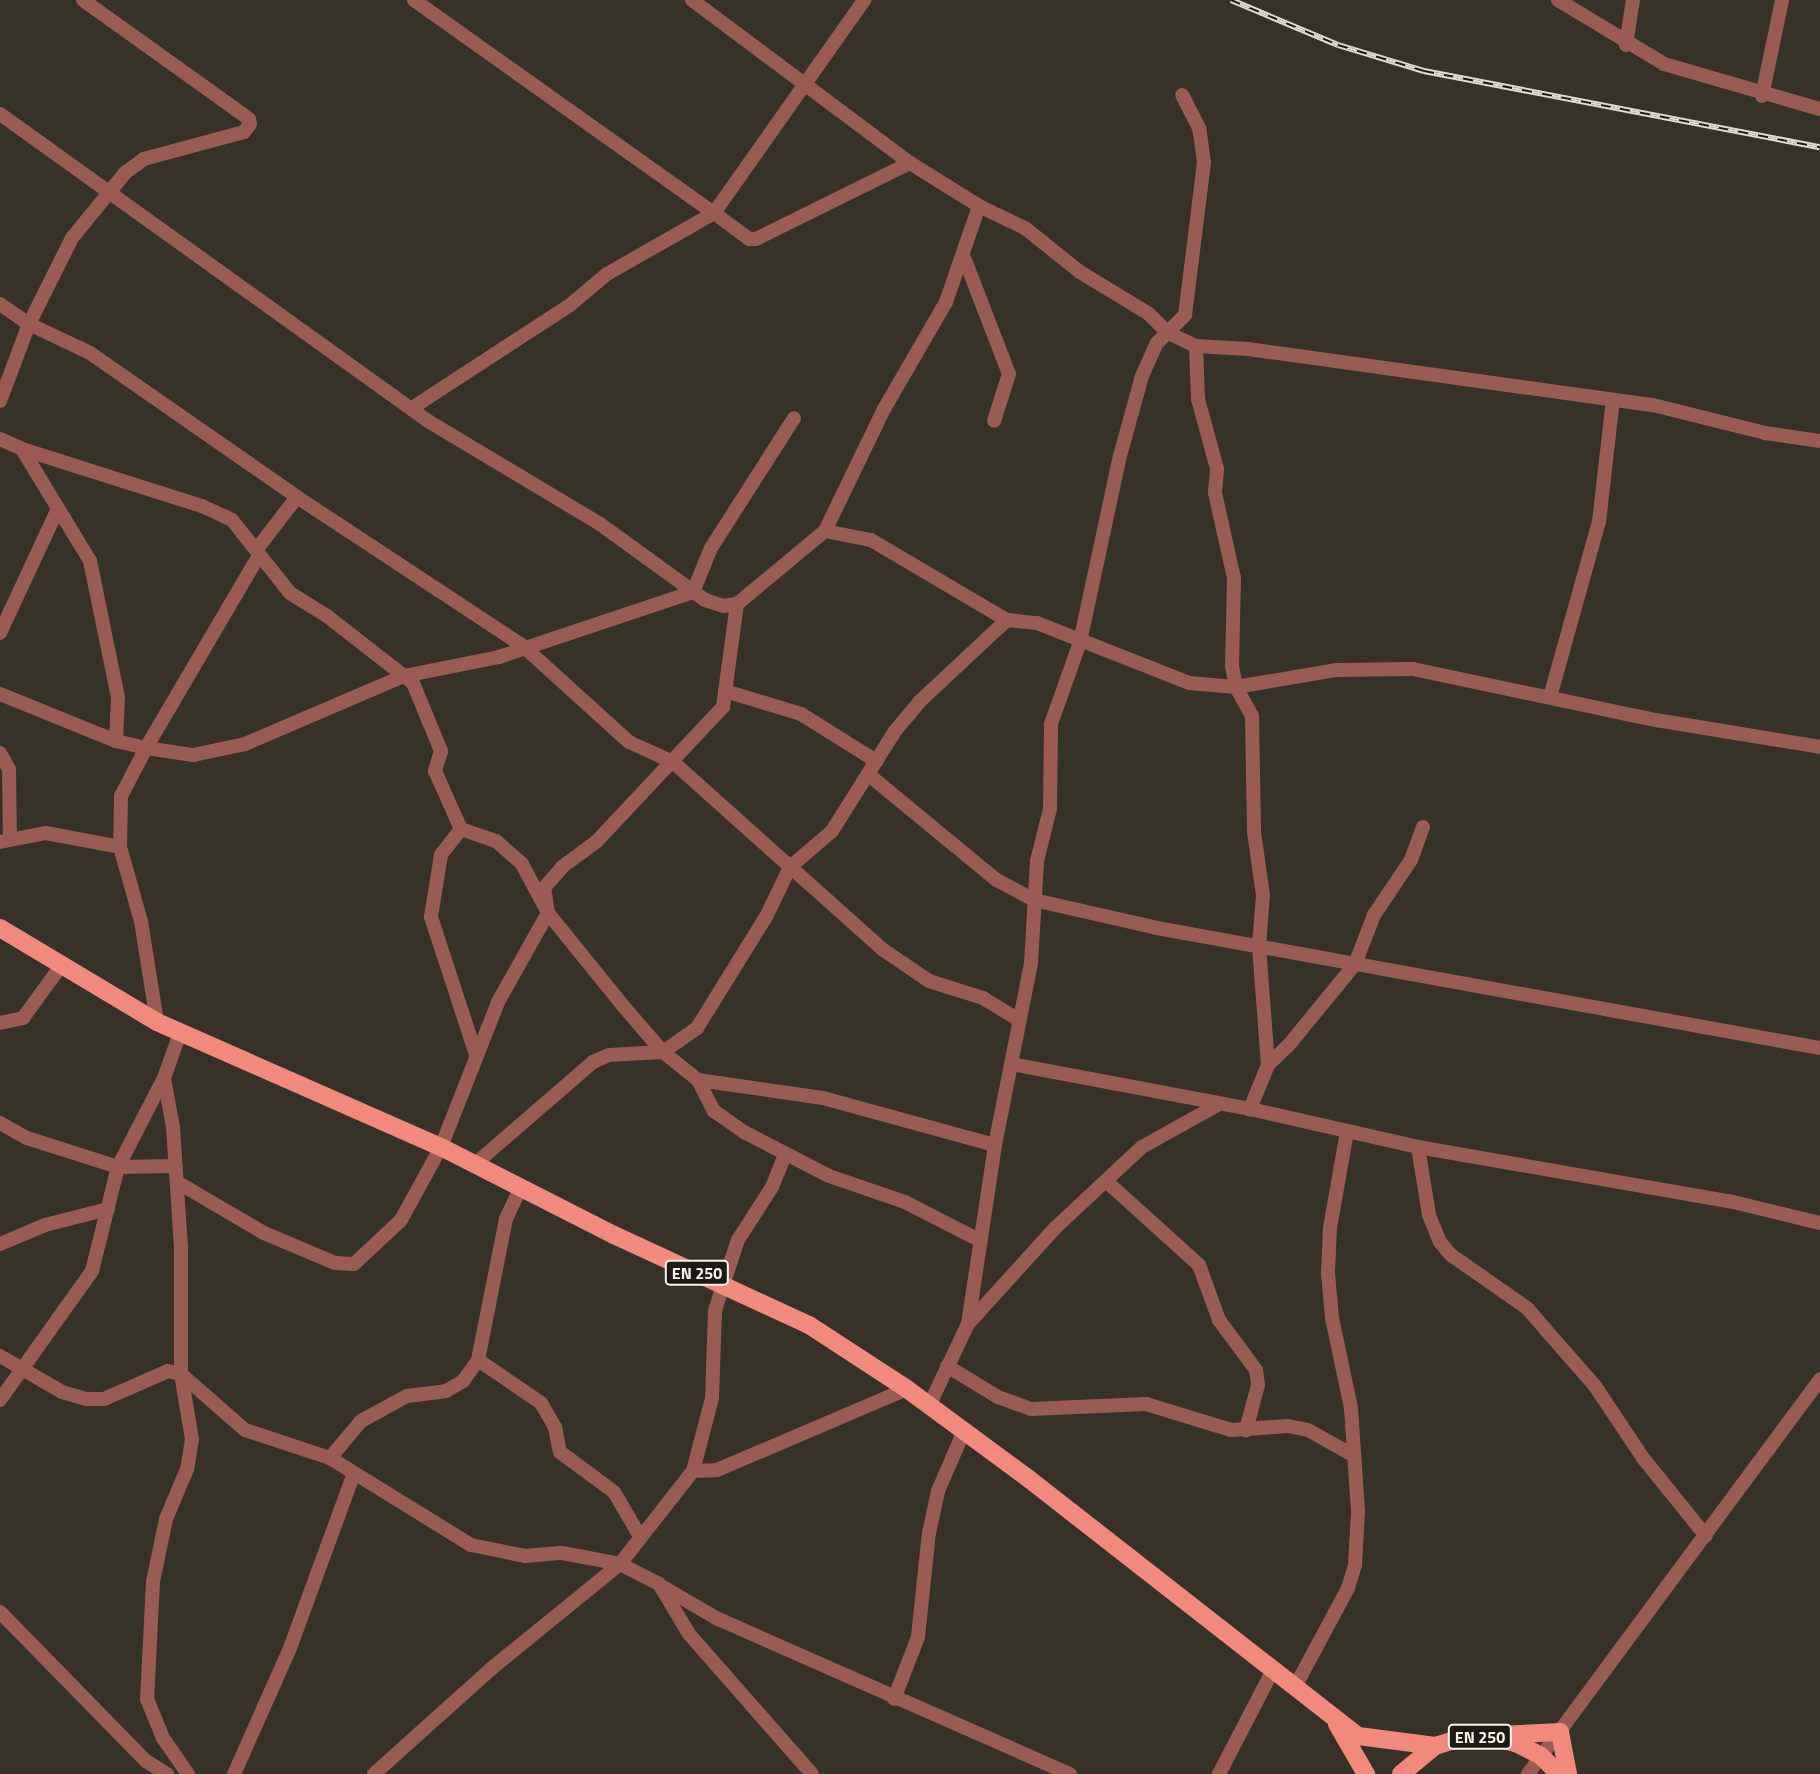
<!DOCTYPE html>
<html>
<head>
<meta charset="utf-8">
<style>
	body { margin:0 }
	#map { position:relative; width:1820px; height:1774px; overflow:hidden; background:#363227; font-family:"Titillium Web",sans-serif }
	div>[style] { position:absolute }
	[style*='--x'] { left:calc(var(--x)*1px); top:calc(var(--y)*1px); width:calc(var(--w)*1px); rotate:calc(var(--a)*1deg) }
	.minor>* { height:14px; margin:-7px; padding:0 7px; transform-origin:7px; border-radius:7px; background:#9a5b52 }
	.major>* { height:18px; margin:-9px; padding:0 9px; transform-origin:9px; border-radius:9px; background:#f18a7c }
	.rail>* { height:6px; margin-top:-3px; transform-origin:0; background:repeating-linear-gradient(90deg,#1b1a15 0 10px,#dedbd3 0 20px); box-sizing:border-box; border-block:2px solid #dedbd3 }
	span { translate:-50% -50%; white-space:nowrap; text-align:center; line-height:1.15; -webkit-text-stroke:7px #1b1a15; paint-order:stroke }
	.shield-label span { padding:2px 5px; background:#1b1a15; border:2px solid; border-radius:5px; -webkit-text-stroke-width:0 }
	.shield-label { font-size:16px; color:#f7f5ed; font-weight:700 }
</style>
</head>
<body>
<div id="map">
	<div class="minor">
		<div style="--x:83;--y:0;--w:204;--a:35.6"></div>
		<div style="--x:249;--y:119;--w:5;--a:79"></div>
		<div style="--x:250;--y:124;--w:10;--a:127"></div>
		<div style="--x:244;--y:132;--w:104;--a:164.9"></div>
		<div style="--x:144;--y:159;--w:24;--a:144"></div>
		<div style="--x:125;--y:173;--w:84;--a:129.2"></div>
		<div style="--x:72;--y:238;--w:96;--a:116.6"></div>
		<div style="--x:29;--y:324;--w:68;--a:25.4"></div>
		<div style="--x:90;--y:353;--w:252;--a:34.8"></div>
		<div style="--x:297;--y:497;--w:66;--a:127.6"></div>
		<div style="--x:414;--y:0;--w:368;--a:35.4"></div>
		<div style="--x:714;--y:213;--w:261;--a:-54.8"></div>
		<div style="--x:692;--y:0;--w:272;--a:36.8"></div>
		<div style="--x:910;--y:163;--w:81;--a:31.9"></div>
		<div style="--x:979;--y:206;--w:51;--a:25.6"></div>
		<div style="--x:1025;--y:228;--w:70;--a:38.7"></div>
		<div style="--x:1080;--y:272;--w:81;--a:31.3"></div>
		<div style="--x:1149;--y:314;--w:27;--a:45"></div>
		<div style="--x:1168;--y:333;--w:31;--a:25"></div>
		<div style="--x:1196;--y:346;--w:52;--a:3.3"></div>
		<div style="--x:1248;--y:349;--w:409;--a:7.9"></div>
		<div style="--x:1653;--y:405;--w:115;--a:14"></div>
		<div style="--x:1765;--y:433;--w:56;--a:8.3"></div>
		<div style="--x:1558;--y:0;--w:124;--a:31.1"></div>
		<div style="--x:1664;--y:64;--w:162;--a:16.1"></div>
		<div style="--x:1626;--y:45;--w:46;--a:-81.2"></div>
		<div style="--x:1762;--y:96;--w:98;--a:-78.2"></div>
		<div style="--x:0;--y:114;--w:527;--a:35.65"></div>
		<div style="--x:428;--y:421;--w:200;--a:30.9"></div>
		<div style="--x:600;--y:524;--w:130;--a:35.9"></div>
		<div style="--x:705;--y:600;--w:19;--a:18"></div>
		<div style="--x:723;--y:606;--w:14;--a:-8"></div>
		<div style="--x:965;--y:260;--w:122;--a:68.9"></div>
		<div style="--x:1009;--y:374;--w:49;--a:107.7"></div>
		<div style="--x:0;--y:304;--w:35;--a:35"></div>
		<div style="--x:29;--y:324;--w:82;--a:110.6"></div>
		<div style="--x:1196;--y:346;--w:53;--a:87.8"></div>
		<div style="--x:1198;--y:399;--w:73;--a:74.8"></div>
		<div style="--x:1217;--y:469;--w:24;--a:95"></div>
		<div style="--x:1215;--y:493;--w:87;--a:77.4"></div>
		<div style="--x:1234;--y:578;--w:88;--a:91.3"></div>
		<div style="--x:1232;--y:666;--w:21;--a:79"></div>
		<div style="--x:1236;--y:687;--w:33;--a:61"></div>
		<div style="--x:1252;--y:716;--w:116;--a:89"></div>
		<div style="--x:1254;--y:832;--w:64;--a:81.9"></div>
		<div style="--x:1263;--y:895;--w:51;--a:94.5"></div>
		<div style="--x:1259;--y:946;--w:119;--a:85.7"></div>
		<div style="--x:1268;--y:1065;--w:48;--a:112.2"></div>
		<div style="--x:412;--y:408;--w:189;--a:-33.1"></div>
		<div style="--x:570;--y:305;--w:48;--a:-40"></div>
		<div style="--x:607;--y:274;--w:123;--a:-29.7"></div>
		<div style="--x:714;--y:213;--w:44;--a:36.6"></div>
		<div style="--x:749;--y:239;--w:7;--a:0"></div>
		<div style="--x:756;--y:239;--w:172;--a:-26.3"></div>
		<div style="--x:0;--y:439;--w:24;--a:24"></div>
		<div style="--x:22;--y:449;--w:131;--a:58.7"></div>
		<div style="--x:90;--y:561;--w:139;--a:78.4"></div>
		<div style="--x:118;--y:697;--w:44;--a:92.6"></div>
		<div style="--x:116;--y:741;--w:31;--a:13"></div>
		<div style="--x:146;--y:748;--w:54;--a:117.5"></div>
		<div style="--x:121;--y:796;--w:51;--a:91.1"></div>
		<div style="--x:120;--y:847;--w:77;--a:74.2"></div>
		<div style="--x:141;--y:921;--w:102;--a:81"></div>
		<div style="--x:22;--y:449;--w:189;--a:17.6"></div>
		<div style="--x:202;--y:506;--w:33;--a:25"></div>
		<div style="--x:232;--y:520;--w:93;--a:51.5"></div>
		<div style="--x:290;--y:593;--w:44;--a:31.9"></div>
		<div style="--x:327;--y:616;--w:109;--a:37.9"></div>
		<div style="--x:413;--y:683;--w:74;--a:67.6"></div>
		<div style="--x:441;--y:751;--w:21;--a:107"></div>
		<div style="--x:435;--y:771;--w:64;--a:65.9"></div>
		<div style="--x:461;--y:829;--w:33;--a:128"></div>
		<div style="--x:441;--y:855;--w:63;--a:99.2"></div>
		<div style="--x:431;--y:917;--w:145;--a:71.9"></div>
		<div style="--x:297;--y:497;--w:271;--a:33.4"></div>
		<div style="--x:523;--y:646;--w:143;--a:42.2"></div>
		<div style="--x:629;--y:742;--w:48;--a:24.4"></div>
		<div style="--x:673;--y:762;--w:280;--a:41.8"></div>
		<div style="--x:882;--y:949;--w:57;--a:34.2"></div>
		<div style="--x:929;--y:981;--w:57;--a:17.5"></div>
		<div style="--x:983;--y:998;--w:42;--a:31.4"></div>
		<div style="--x:825;--y:531;--w:47;--a:11.1"></div>
		<div style="--x:871;--y:540;--w:158;--a:30.5"></div>
		<div style="--x:1007;--y:620;--w:30;--a:6"></div>
		<div style="--x:1037;--y:623;--w:163;--a:21.5"></div>
		<div style="--x:1189;--y:683;--w:47;--a:4.9"></div>
		<div style="--x:1236;--y:687;--w:101;--a:-9.6"></div>
		<div style="--x:1336;--y:670;--w:77;--a:-0.7"></div>
		<div style="--x:1413;--y:669;--w:248;--a:11.9"></div>
		<div style="--x:1656;--y:720;--w:166;--a:9.3"></div>
		<div style="--x:258;--y:557;--w:221;--a:120.4"></div>
		<div style="--x:146;--y:748;--w:48;--a:8.5"></div>
		<div style="--x:193;--y:755;--w:53;--a:-11.9"></div>
		<div style="--x:245;--y:744;--w:173;--a:-23.2"></div>
		<div style="--x:404;--y:676;--w:97;--a:-11.3"></div>
		<div style="--x:499;--y:657;--w:205;--a:-18.5"></div>
		<div style="--x:693;--y:592;--w:48;--a:-67.8"></div>
		<div style="--x:711;--y:548;--w:154;--a:-57.4"></div>
		<div style="--x:0;--y:633;--w:135;--a:-65"></div>
		<div style="--x:725;--y:691;--w:79;--a:16.8"></div>
		<div style="--x:801;--y:714;--w:89;--a:32.1"></div>
		<div style="--x:0;--y:694;--w:125;--a:22.1"></div>
		<div style="--x:1550;--y:697;--w:182;--a:-74.4"></div>
		<div style="--x:1599;--y:522;--w:123;--a:-83.5"></div>
		<div style="--x:0;--y:753;--w:18;--a:61"></div>
		<div style="--x:9;--y:769;--w:70;--a:89.2"></div>
		<div style="--x:869;--y:775;--w:163;--a:39.5"></div>
		<div style="--x:995;--y:879;--w:44;--a:28.3"></div>
		<div style="--x:1034;--y:900;--w:126;--a:12.8"></div>
		<div style="--x:1157;--y:928;--w:674;--a:10.26"></div>
		<div style="--x:461;--y:829;--w:37;--a:19"></div>
		<div style="--x:496;--y:841;--w:35;--a:41"></div>
		<div style="--x:522;--y:864;--w:55;--a:62"></div>
		<div style="--x:548;--y:913;--w:121;--a:51"></div>
		<div style="--x:624;--y:1007;--w:60;--a:49.1"></div>
		<div style="--x:663;--y:1052;--w:45;--a:38.7"></div>
		<div style="--x:698;--y:1080;--w:126;--a:8.2"></div>
		<div style="--x:823;--y:1098;--w:178;--a:15.3"></div>
		<div style="--x:0;--y:842;--w:47;--a:-11.1"></div>
		<div style="--x:46;--y:833;--w:75;--a:10.7"></div>
		<div style="--x:0;--y:1023;--w:24;--a:-12"></div>
		<div style="--x:23;--y:1018;--w:63;--a:-54"></div>
		<div style="--x:1012;--y:1064;--w:242;--a:10.7"></div>
		<div style="--x:1250;--y:1109;--w:172;--a:12.7"></div>
		<div style="--x:1418;--y:1147;--w:316;--a:9.9"></div>
		<div style="--x:1729;--y:1201;--w:94;--a:13.6"></div>
		<div style="--x:1268;--y:1065;--w:28;--a:-44"></div>
		<div style="--x:1288;--y:1046;--w:106;--a:-50.7"></div>
		<div style="--x:1355;--y:964;--w:53;--a:-68.8"></div>
		<div style="--x:1374;--y:915;--w:66;--a:-56.1"></div>
		<div style="--x:1411;--y:860;--w:35;--a:-70"></div>
		<div style="--x:164;--y:1078;--w:50;--a:79.6"></div>
		<div style="--x:173;--y:1127;--w:121;--a:86.2"></div>
		<div style="--x:181;--y:1248;--w:126;--a:90"></div>
		<div style="--x:181;--y:1374;--w:66;--a:80.4"></div>
		<div style="--x:192;--y:1439;--w:30;--a:99"></div>
		<div style="--x:187;--y:1469;--w:54;--a:112.8"></div>
		<div style="--x:166;--y:1519;--w:64;--a:101.7"></div>
		<div style="--x:153;--y:1582;--w:117;--a:92.9"></div>
		<div style="--x:147;--y:1699;--w:42;--a:67.7"></div>
		<div style="--x:163;--y:1738;--w:44;--a:55.2"></div>
		<div style="--x:698;--y:1080;--w:35;--a:63"></div>
		<div style="--x:714;--y:1111;--w:39;--a:35"></div>
		<div style="--x:746;--y:1133;--w:93;--a:27.4"></div>
		<div style="--x:829;--y:1176;--w:80;--a:18.9"></div>
		<div style="--x:905;--y:1202;--w:85;--a:27.2"></div>
		<div style="--x:0;--y:1123;--w:31;--a:29"></div>
		<div style="--x:27;--y:1138;--w:96;--a:17.7"></div>
		<div style="--x:118;--y:1167;--w:58;--a:-1"></div>
		<div style="--x:1418;--y:1147;--w:69;--a:80.8"></div>
		<div style="--x:1429;--y:1215;--w:29;--a:68"></div>
		<div style="--x:1440;--y:1242;--w:17;--a:50"></div>
		<div style="--x:1451;--y:1255;--w:93;--a:34.9"></div>
		<div style="--x:1527;--y:1308;--w:28;--a:49"></div>
		<div style="--x:1545;--y:1329;--w:76;--a:48.7"></div>
		<div style="--x:1595;--y:1386;--w:87;--a:56.3"></div>
		<div style="--x:1643;--y:1458;--w:100;--a:51.1"></div>
		<div style="--x:474;--y:1165;--w:157;--a:-40.9"></div>
		<div style="--x:593;--y:1062;--w:17;--a:-24"></div>
		<div style="--x:609;--y:1055;--w:54;--a:-3.2"></div>
		<div style="--x:663;--y:1052;--w:42;--a:-35.2"></div>
		<div style="--x:697;--y:1028;--w:133;--a:-58.2"></div>
		<div style="--x:767;--y:915;--w:53;--a:-64.4"></div>
		<div style="--x:790;--y:867;--w:55;--a:-40.6"></div>
		<div style="--x:832;--y:831;--w:118;--a:-57.8"></div>
		<div style="--x:895;--y:731;--w:38;--a:-50"></div>
		<div style="--x:919;--y:702;--w:120;--a:-43"></div>
		<div style="--x:1106;--y:1181;--w:125;--a:42.1"></div>
		<div style="--x:1199;--y:1265;--w:59;--a:70"></div>
		<div style="--x:1219;--y:1320;--w:62;--a:53.5"></div>
		<div style="--x:1256;--y:1370;--w:15;--a:82"></div>
		<div style="--x:1258;--y:1385;--w:47;--a:104.9"></div>
		<div style="--x:177;--y:1182;--w:101;--a:30.4"></div>
		<div style="--x:264;--y:1233;--w:77;--a:22.9"></div>
		<div style="--x:335;--y:1263;--w:19;--a:3"></div>
		<div style="--x:354;--y:1264;--w:64;--a:-43.1"></div>
		<div style="--x:401;--y:1220;--w:83;--a:-61.3"></div>
		<div style="--x:441;--y:1147;--w:156;--a:-68.5"></div>
		<div style="--x:498;--y:1002;--w:102;--a:-60.7"></div>
		<div style="--x:548;--y:913;--w:25;--a:-99"></div>
		<div style="--x:544;--y:888;--w:28;--a:-49"></div>
		<div style="--x:562;--y:867;--w:44;--a:-36.6"></div>
		<div style="--x:597;--y:841;--w:184;--a:-46.8"></div>
		<div style="--x:723;--y:707;--w:104;--a:-82.3"></div>
		<div style="--x:737;--y:604;--w:114;--a:-39.7"></div>
		<div style="--x:825;--y:531;--w:136;--a:-64.2"></div>
		<div style="--x:884;--y:409;--w:124;--a:-59.9"></div>
		<div style="--x:946;--y:302;--w:102;--a:-71"></div>
		<div style="--x:0;--y:1244;--w:49;--a:-22.9"></div>
		<div style="--x:45;--y:1225;--w:65;--a:-14.3"></div>
		<div style="--x:968;--y:1324;--w:130;--a:-47.8"></div>
		<div style="--x:1055;--y:1228;--w:119;--a:-43"></div>
		<div style="--x:1142;--y:1147;--w:86;--a:-29.2"></div>
		<div style="--x:0;--y:1356;--w:72;--a:30.1"></div>
		<div style="--x:62;--y:1392;--w:26;--a:16"></div>
		<div style="--x:87;--y:1399;--w:17;--a:0"></div>
		<div style="--x:104;--y:1399;--w:70;--a:-23.6"></div>
		<div style="--x:168;--y:1371;--w:13;--a:13"></div>
		<div style="--x:181;--y:1374;--w:85;--a:41.2"></div>
		<div style="--x:245;--y:1430;--w:89;--a:18.2"></div>
		<div style="--x:330;--y:1458;--w:166;--a:31.7"></div>
		<div style="--x:471;--y:1545;--w:55;--a:11.5"></div>
		<div style="--x:525;--y:1556;--w:37;--a:-5"></div>
		<div style="--x:562;--y:1553;--w:59;--a:10.7"></div>
		<div style="--x:620;--y:1564;--w:118;--a:-51.9"></div>
		<div style="--x:693;--y:1471;--w:75;--a:-75.4"></div>
		<div style="--x:712;--y:1398;--w:87;--a:-88"></div>
		<div style="--x:715;--y:1311;--w:27;--a:-73"></div>
		<div style="--x:723;--y:1285;--w:47;--a:-71.6"></div>
		<div style="--x:738;--y:1240;--w:63;--a:-57.3"></div>
		<div style="--x:772;--y:1187;--w:35;--a:-68"></div>
		<div style="--x:478;--y:1360;--w:76;--a:34.3"></div>
		<div style="--x:541;--y:1403;--w:28;--a:60"></div>
		<div style="--x:555;--y:1427;--w:25;--a:79"></div>
		<div style="--x:560;--y:1452;--w:67;--a:36.5"></div>
		<div style="--x:614;--y:1492;--w:53;--a:59.6"></div>
		<div style="--x:947;--y:1366;--w:60;--a:31.3"></div>
		<div style="--x:998;--y:1397;--w:35;--a:20"></div>
		<div style="--x:1031;--y:1409;--w:115;--a:-2.5"></div>
		<div style="--x:1146;--y:1404;--w:89;--a:17"></div>
		<div style="--x:1231;--y:1430;--w:57;--a:-4"></div>
		<div style="--x:1288;--y:1426;--w:20;--a:11"></div>
		<div style="--x:1308;--y:1430;--w:51;--a:29.1"></div>
		<div style="--x:0;--y:1400;--w:158;--a:-54.5"></div>
		<div style="--x:92;--y:1271;--w:107;--a:-76"></div>
		<div style="--x:118;--y:1167;--w:100;--a:-62.7"></div>
		<div style="--x:164;--y:1078;--w:48;--a:-70.4"></div>
		<div style="--x:929;--y:1406;--w:91;--a:-64.6"></div>
		<div style="--x:968;--y:1324;--w:181;--a:-81.4"></div>
		<div style="--x:995;--y:1145;--w:186;--a:-78.8"></div>
		<div style="--x:1031;--y:963;--w:102;--a:-86.6"></div>
		<div style="--x:1037;--y:861;--w:54;--a:-76"></div>
		<div style="--x:1050;--y:809;--w:85;--a:-89.3"></div>
		<div style="--x:1051;--y:724;--w:87;--a:-70.5"></div>
		<div style="--x:1080;--y:642;--w:190;--a:-77.9"></div>
		<div style="--x:1120;--y:456;--w:83;--a:-74.6"></div>
		<div style="--x:1142;--y:376;--w:36;--a:-66"></div>
		<div style="--x:1157;--y:343;--w:40;--a:-45"></div>
		<div style="--x:1185;--y:315;--w:154;--a:-82.9"></div>
		<div style="--x:1204;--y:162;--w:34;--a:-98"></div>
		<div style="--x:1199;--y:128;--w:37;--a:-117"></div>
		<div style="--x:330;--y:1458;--w:48;--a:-50"></div>
		<div style="--x:361;--y:1421;--w:52;--a:-28.5"></div>
		<div style="--x:407;--y:1396;--w:39;--a:-7"></div>
		<div style="--x:446;--y:1391;--w:20;--a:-30"></div>
		<div style="--x:463;--y:1381;--w:26;--a:-54"></div>
		<div style="--x:478;--y:1360;--w:144;--a:-78.8"></div>
		<div style="--x:506;--y:1219;--w:33;--a:-65"></div>
		<div style="--x:693;--y:1471;--w:24;--a:-2"></div>
		<div style="--x:717;--y:1470;--w:207;--a:-23.1"></div>
		<div style="--x:663;--y:1587;--w:61;--a:30.3"></div>
		<div style="--x:716;--y:1618;--w:387;--a:23.8"></div>
		<div style="--x:0;--y:1612;--w:209;--a:45.6"></div>
		<div style="--x:146;--y:1761;--w:25;--a:32"></div>
		<div style="--x:1295;--y:1687;--w:112;--a:-61.8"></div>
		<div style="--x:1348;--y:1588;--w:24;--a:-73"></div>
		<div style="--x:1355;--y:1565;--w:54;--a:-86.8"></div>
		<div style="--x:1358;--y:1511;--w:103;--a:-93.9"></div>
		<div style="--x:1351;--y:1408;--w:92;--a:-101.9"></div>
		<div style="--x:1332;--y:1318;--w:45;--a:-95.1"></div>
		<div style="--x:1328;--y:1273;--w:45;--a:-87.5"></div>
		<div style="--x:1330;--y:1228;--w:97;--a:-80"></div>
		<div style="--x:894;--y:1699;--w:66;--a:-68.8"></div>
		<div style="--x:918;--y:1637;--w:105;--a:-84"></div>
		<div style="--x:929;--y:1533;--w:43;--a:-77.9"></div>
		<div style="--x:938;--y:1491;--w:65;--a:-66.6"></div>
		<div style="--x:234;--y:1774;--w:138;--a:-66"></div>
		<div style="--x:290;--y:1648;--w:186;--a:-69.9"></div>
		<div style="--x:374;--y:1774;--w:159;--a:-41.9"></div>
		<div style="--x:492;--y:1668;--w:165;--a:-39.1"></div>
		<div style="--x:620;--y:1564;--w:44;--a:27.1"></div>
		<div style="--x:659;--y:1584;--w:58;--a:59"></div>
		<div style="--x:689;--y:1634;--w:186;--a:48.7"></div>
		<div style="--x:1219;--y:1774;--w:119;--a:-62.6"></div>
		<div style="--x:1528;--y:1774;--w:491;--a:-53.5"></div>
	</div>
	<div class="major">
		<div style="--x:0;--y:928;--w:183;--a:30.9"></div>
		<div style="--x:157;--y:1022;--w:310;--a:23.8"></div>
		<div style="--x:441;--y:1147;--w:194;--a:27"></div>
		<div style="--x:614;--y:1235;--w:215;--a:24.8"></div>
		<div style="--x:809;--y:1325;--w:117;--a:33.1"></div>
		<div style="--x:907;--y:1389;--w:152;--a:36.4"></div>
		<div style="--x:1029;--y:1479;--w:417;--a:38"></div>
		<div style="--x:1358;--y:1736;--w:78;--a:7.4"></div>
		<div style="--x:1337;--y:1724;--w:58;--a:59.9"></div>
		<div style="--x:1499;--y:1735;--w:61;--a:-2.8"></div>
		<div style="--x:1560;--y:1732;--w:43;--a:79.2"></div>
		<div style="--x:1401;--y:1774;--w:44;--a:-39.5"></div>
		<div style="--x:1435;--y:1746;--w:27;--a:-17"></div>
		<div style="--x:1461;--y:1738;--w:28;--a:-4"></div>
		<div style="--x:1489;--y:1736;--w:28;--a:15"></div>
		<div style="--x:1516;--y:1743;--w:28;--a:27"></div>
		<div style="--x:1541;--y:1756;--w:25;--a:45"></div>
	</div>
	<div class="rail">
		<div style="--x:1231;--y:0;--w:116;--a:22.8"></div>
		<div style="--x:1338;--y:45;--w:90;--a:16.8"></div>
		<div style="--x:1424;--y:71;--w:403;--a:10.9"></div>
	</div>
	<div class="shield-label">
		<span style="left:697px;top:1273px">EN 250</span>
		<span style="left:1480px;top:1737px">EN 250</span>
	</div>
</div>
</body>
</html>
